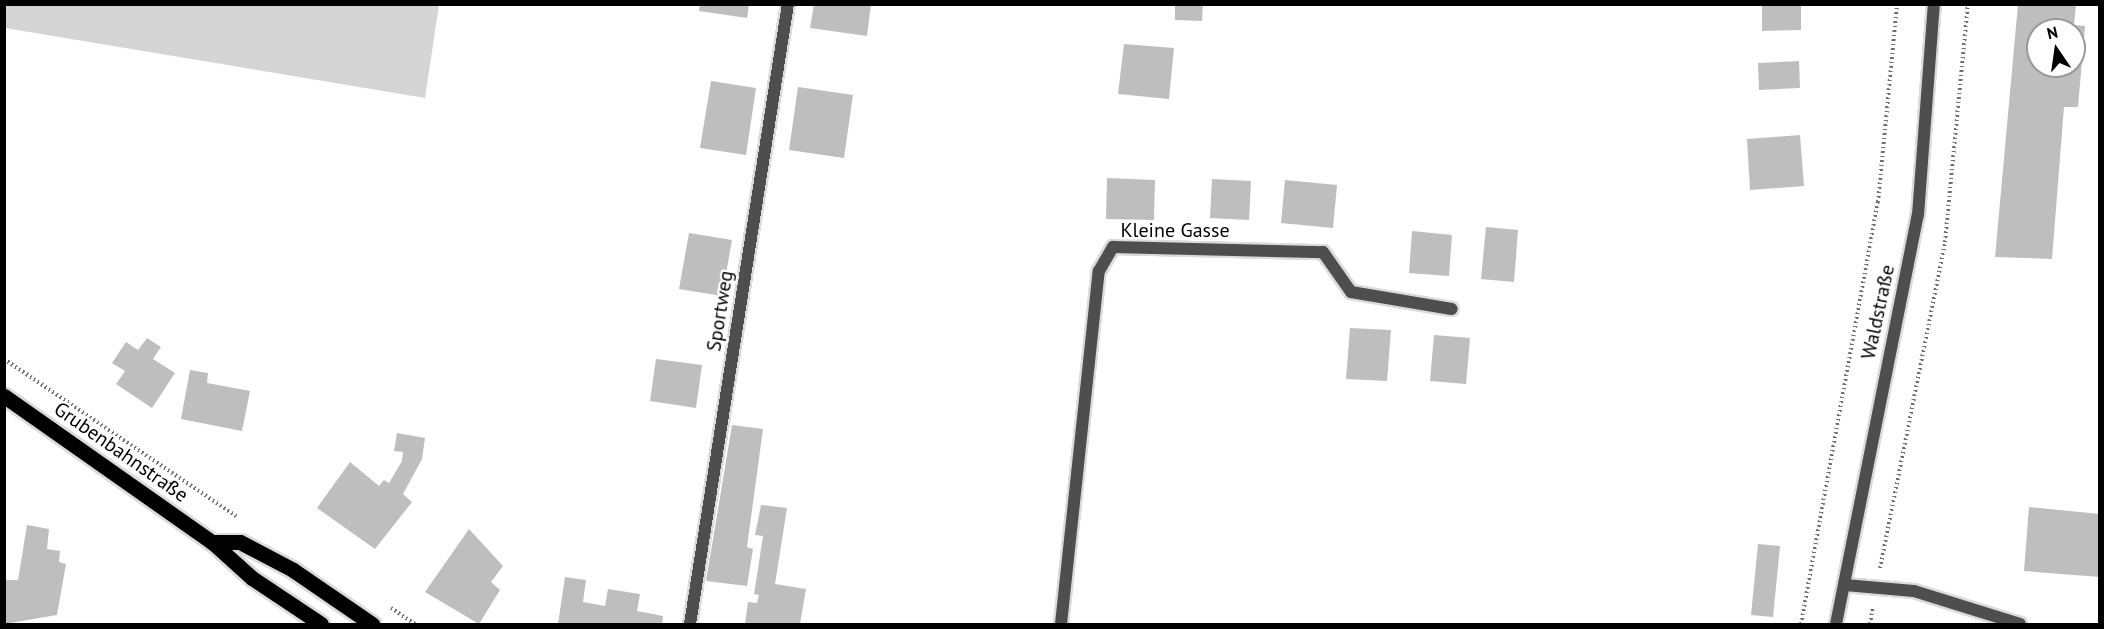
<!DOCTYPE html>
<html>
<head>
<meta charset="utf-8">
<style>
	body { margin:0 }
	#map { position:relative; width:2104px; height:629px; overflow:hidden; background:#fff; font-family:"PT Sans",sans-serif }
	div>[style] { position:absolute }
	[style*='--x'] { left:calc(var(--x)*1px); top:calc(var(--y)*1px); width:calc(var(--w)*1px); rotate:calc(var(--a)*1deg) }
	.green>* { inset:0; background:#d5d5d5 }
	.building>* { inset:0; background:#bebebe }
	.path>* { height:4px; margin-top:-2px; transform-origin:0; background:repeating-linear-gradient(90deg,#707070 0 1.5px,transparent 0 4.5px) }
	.roads { filter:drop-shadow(2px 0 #dbdbdb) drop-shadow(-2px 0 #dbdbdb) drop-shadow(0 2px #dbdbdb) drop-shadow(0 -2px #dbdbdb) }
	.street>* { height:12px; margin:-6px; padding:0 6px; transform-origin:6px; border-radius:6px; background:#4e4e4e }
	.primary>* { height:15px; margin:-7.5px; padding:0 7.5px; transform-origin:7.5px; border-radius:7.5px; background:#000 }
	span { translate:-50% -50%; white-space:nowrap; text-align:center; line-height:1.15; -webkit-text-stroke:4.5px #fff; paint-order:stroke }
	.street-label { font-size:20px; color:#000 }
	.frame { position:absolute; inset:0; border:6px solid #000; pointer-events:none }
	.north { position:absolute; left:2026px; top:18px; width:60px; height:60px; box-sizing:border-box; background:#fff; border:2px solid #999; border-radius:50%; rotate:347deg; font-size:16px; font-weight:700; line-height:24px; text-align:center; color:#000 }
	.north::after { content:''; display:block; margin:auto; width:21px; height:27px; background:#000; clip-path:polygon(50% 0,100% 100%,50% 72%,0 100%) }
</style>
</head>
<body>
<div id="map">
	<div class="green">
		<div style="clip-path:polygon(4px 5px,5px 4px,439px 5px,425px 98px,5px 28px)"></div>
	</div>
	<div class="building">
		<div style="clip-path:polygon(700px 4px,749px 4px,747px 18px,699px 11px)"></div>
		<div style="clip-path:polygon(814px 4px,871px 4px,867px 36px,810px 28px)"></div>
		<div style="clip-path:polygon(1175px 4px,1203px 4px,1202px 21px,1175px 20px)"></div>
		<div style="clip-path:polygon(1762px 4px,1801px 4px,1801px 30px,1762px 31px)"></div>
		<div style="clip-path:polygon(evenodd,2018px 4px,2076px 4px,2074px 25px,2085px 26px,2078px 107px,2064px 107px,2052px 259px,1995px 257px,2018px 4px,2038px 30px,2074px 30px,2074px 66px,2038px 66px,2038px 30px)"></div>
		<div style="clip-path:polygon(1124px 44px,1174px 48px,1169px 99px,1118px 94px)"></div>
		<div style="clip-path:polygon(1799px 61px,1800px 88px,1759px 90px,1758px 63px)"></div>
		<div style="clip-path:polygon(711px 81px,756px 88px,746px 155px,700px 148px)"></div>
		<div style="clip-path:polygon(798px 87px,853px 95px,844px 158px,789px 150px)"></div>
		<div style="clip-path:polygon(1800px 135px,1804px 186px,1750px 190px,1747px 139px)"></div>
		<div style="clip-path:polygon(1107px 178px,1155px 180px,1154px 220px,1106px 219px)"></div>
		<div style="clip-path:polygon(1212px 179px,1251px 181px,1249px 220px,1210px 218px)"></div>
		<div style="clip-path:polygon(1285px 180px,1337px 185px,1333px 228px,1281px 223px)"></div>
		<div style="clip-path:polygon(1486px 227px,1518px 230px,1514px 282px,1481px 279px)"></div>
		<div style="clip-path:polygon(1412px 231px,1452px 235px,1449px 276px,1409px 273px)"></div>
		<div style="clip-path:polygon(689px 233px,732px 240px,722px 296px,679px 289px)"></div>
		<div style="clip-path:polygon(1350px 328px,1391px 330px,1387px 381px,1346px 379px)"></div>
		<div style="clip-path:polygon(1434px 335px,1470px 338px,1466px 384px,1430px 381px)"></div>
		<div style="clip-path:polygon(147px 338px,161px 347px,153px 359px,175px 373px,152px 408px,116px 384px,125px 371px,112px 363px,126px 342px,138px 350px)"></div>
		<div style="clip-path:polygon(656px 359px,702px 365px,696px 408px,650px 401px)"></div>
		<div style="clip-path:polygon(190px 370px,208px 373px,207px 383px,250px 391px,242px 431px,181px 419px)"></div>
		<div style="clip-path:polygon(732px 425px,763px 429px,747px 547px,753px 549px,747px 586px,706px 581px)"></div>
		<div style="clip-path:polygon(397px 433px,425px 438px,422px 459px,403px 494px,412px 502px,375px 549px,317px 508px,350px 462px,379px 486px,384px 480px,389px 483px,402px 461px,403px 452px,394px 451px)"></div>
		<div style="clip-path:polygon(761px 505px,787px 508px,775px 584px,806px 589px,800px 624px,745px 624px,748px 602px,757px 603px,759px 595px,754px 594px,763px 536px,755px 535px)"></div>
		<div style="clip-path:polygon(2029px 507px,2100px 514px,2100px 577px,2024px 571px)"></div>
		<div style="clip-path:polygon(27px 525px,49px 529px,47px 549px,60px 551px,59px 562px,66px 564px,57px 615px,4px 624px,4px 580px,18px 580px)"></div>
		<div style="clip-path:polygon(469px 529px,503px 566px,491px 582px,500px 590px,479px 624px,425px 592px)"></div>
		<div style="clip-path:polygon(1758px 544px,1780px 546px,1773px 617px,1751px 615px)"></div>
		<div style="clip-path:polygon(565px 577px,586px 580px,583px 602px,605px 606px,608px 589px,640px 594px,637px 611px,663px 616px,662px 624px,558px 624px)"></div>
	</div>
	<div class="path">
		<div style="--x:4;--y:359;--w:282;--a:34.1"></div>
		<div style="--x:1880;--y:568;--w:332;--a:-78.7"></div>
		<div style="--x:1945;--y:242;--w:239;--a:-84.5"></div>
		<div style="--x:391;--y:608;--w:29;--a:34"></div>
		<div style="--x:1801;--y:624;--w:429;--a:-79.7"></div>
		<div style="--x:1878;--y:202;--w:199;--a:-84.5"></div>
		<div style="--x:1870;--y:624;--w:17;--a:-80"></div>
	</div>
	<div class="roads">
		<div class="street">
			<div style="--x:1845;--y:585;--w:69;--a:5"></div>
			<div style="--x:1914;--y:591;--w:111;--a:17.3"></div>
			<div style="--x:690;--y:624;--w:628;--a:-81.02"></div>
			<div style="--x:1061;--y:624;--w:355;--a:-83.9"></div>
			<div style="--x:1099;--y:271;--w:28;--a:-60"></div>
			<div style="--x:1113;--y:247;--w:210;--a:1.4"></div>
			<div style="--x:1323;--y:252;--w:49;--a:55"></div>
			<div style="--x:1351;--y:292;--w:102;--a:9.6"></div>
			<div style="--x:1836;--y:624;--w:417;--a:-78.7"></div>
			<div style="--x:1918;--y:215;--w:212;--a:-85.7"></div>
		</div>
		<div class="primary">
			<div style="--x:4;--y:396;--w:254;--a:35.1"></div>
			<div style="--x:212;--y:542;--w:54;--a:42"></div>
			<div style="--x:252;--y:578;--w:83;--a:33.7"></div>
			<div style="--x:212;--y:542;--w:28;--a:0"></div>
			<div style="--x:240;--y:542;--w:60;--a:27.8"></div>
			<div style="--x:293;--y:570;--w:96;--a:34.4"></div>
		</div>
	</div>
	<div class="street-label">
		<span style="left:1175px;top:230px">Kleine Gasse</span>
		<span style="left:720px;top:311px;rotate:-81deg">Sportweg</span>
		<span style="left:1878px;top:312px;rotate:-78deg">Waldstraße</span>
		<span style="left:121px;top:452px;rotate:35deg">Grubenbahnstraße</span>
	</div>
	<div class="frame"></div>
	<div class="north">N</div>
</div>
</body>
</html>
